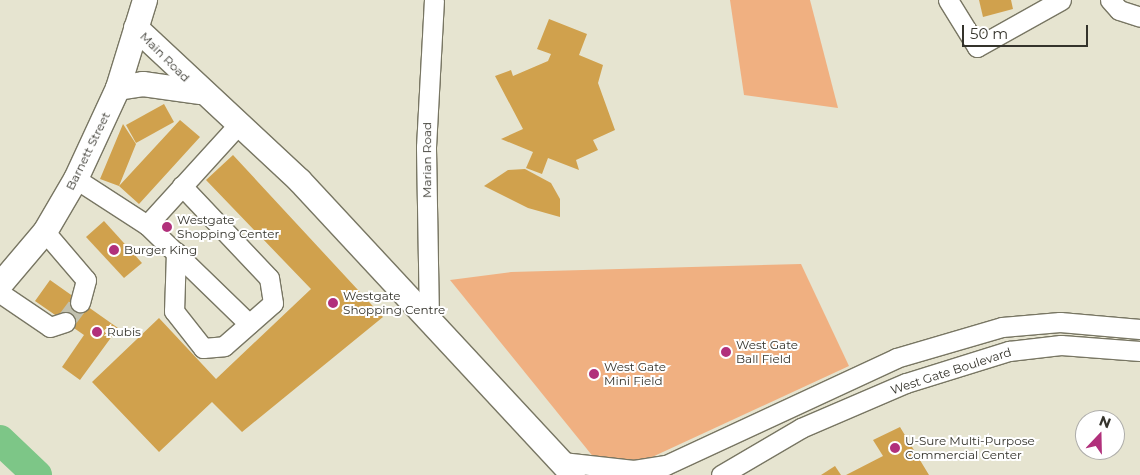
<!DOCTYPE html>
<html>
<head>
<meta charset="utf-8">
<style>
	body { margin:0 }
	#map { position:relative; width:1140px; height:475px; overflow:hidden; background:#e6e4d0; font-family:Montserrat,sans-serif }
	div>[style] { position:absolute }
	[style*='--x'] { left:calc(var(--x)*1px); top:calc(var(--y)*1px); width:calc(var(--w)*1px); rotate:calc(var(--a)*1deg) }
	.green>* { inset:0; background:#f0b081 }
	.river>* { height:30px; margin:-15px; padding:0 15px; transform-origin:15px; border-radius:15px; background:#7dc687 }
	.building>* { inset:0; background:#d0a14d }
	.minor-tunnel>* { height:19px; margin-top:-9.5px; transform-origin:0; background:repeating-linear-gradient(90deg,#c2c1af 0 19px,transparent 0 28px) }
	.roads { filter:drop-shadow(1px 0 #787663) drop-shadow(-1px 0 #787663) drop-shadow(0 1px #787663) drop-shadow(0 -1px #787663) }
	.minor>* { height:19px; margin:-9.5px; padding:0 9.5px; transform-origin:9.5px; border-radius:9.5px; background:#fff }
	.major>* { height:24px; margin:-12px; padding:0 12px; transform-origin:12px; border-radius:12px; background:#fff }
	.dots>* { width:14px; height:14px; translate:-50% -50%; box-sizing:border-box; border:2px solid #fff; border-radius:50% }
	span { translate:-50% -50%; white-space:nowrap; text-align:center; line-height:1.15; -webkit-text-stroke:4px #fff; paint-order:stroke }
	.street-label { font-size:12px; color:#34332b }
	.poi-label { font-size:12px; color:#34332b }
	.left { translate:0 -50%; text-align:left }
	.north { position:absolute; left:1075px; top:410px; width:50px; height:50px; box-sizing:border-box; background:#fff; border:1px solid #aeadaa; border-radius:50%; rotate:21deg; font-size:14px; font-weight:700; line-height:20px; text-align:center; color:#34332b }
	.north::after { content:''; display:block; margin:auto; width:18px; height:22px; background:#b1307b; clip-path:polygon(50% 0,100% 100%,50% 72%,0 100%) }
	.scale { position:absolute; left:962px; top:25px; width:126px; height:22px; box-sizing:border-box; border:2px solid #34332b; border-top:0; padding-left:6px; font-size:15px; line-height:18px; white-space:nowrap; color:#34332b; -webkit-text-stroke:4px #fff; paint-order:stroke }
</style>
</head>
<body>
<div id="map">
	<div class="green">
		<div style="clip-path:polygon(730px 0,810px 0,838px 108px,744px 95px)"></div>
		<div style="clip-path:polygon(801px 264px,849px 366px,637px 464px,595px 459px,450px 280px,511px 272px)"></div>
	</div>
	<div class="river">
		<div style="--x:0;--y:440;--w:51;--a:43.4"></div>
	</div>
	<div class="building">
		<div style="clip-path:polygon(979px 0,1011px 0,1013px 9px,983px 17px)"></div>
		<div style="clip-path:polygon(549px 19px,587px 34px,579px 55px,603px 65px,598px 83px,615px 130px,593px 140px,598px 150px,576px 160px,579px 170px,548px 158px,542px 174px,526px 168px,533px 152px,501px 139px,523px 129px,495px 76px,511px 70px,513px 76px,548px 61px,551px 54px,537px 49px)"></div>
		<div style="clip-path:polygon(164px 104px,174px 122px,136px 143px,126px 125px)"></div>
		<div style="clip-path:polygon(180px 120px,200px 137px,139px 204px,119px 186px,100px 179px,123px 124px,136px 144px,119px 186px)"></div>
		<div style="clip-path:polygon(233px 155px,383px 317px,242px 432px,212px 402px,159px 452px,92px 382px,159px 318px,216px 379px,311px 289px,206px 180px)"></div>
		<div style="clip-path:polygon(525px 169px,551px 183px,560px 199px,560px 217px,528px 208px,484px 186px,508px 170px)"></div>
		<div style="clip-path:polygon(104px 221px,142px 263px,124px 278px,86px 237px)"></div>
		<div style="clip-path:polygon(50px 280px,118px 328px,80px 380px,62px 367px,84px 335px,35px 301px)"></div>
		<div style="clip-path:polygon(900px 427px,929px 475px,846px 475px,883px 456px,873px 440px)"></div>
		<div style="clip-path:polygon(835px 466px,841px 475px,821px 475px)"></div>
	</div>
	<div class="minor-tunnel">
		<div style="--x:65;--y:322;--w:25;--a:-53"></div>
	</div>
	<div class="roads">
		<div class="minor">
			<div style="--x:948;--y:0;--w:55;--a:58.3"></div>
			<div style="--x:977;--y:47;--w:96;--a:-29.2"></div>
			<div style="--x:1110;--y:0;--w:13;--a:48"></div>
			<div style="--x:1119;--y:10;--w:22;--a:18"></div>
			<div style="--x:76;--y:179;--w:85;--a:32.9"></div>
			<div style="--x:147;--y:225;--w:142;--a:44.1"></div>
			<div style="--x:147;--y:225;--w:137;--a:-47.7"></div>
			<div style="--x:45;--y:232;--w:63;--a:49.5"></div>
			<div style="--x:86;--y:280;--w:23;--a:105"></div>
			<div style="--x:176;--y:252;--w:59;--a:91.9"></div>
			<div style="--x:174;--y:311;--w:47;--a:51.9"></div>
			<div style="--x:203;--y:348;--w:21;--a:-5"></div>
			<div style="--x:224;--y:346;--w:65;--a:-41.3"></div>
			<div style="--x:273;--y:303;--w:25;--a:-99"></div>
			<div style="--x:269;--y:278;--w:127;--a:-133.4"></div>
			<div style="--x:0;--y:293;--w:60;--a:34.2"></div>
			<div style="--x:50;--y:327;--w:16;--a:-18"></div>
			<div style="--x:429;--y:320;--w:173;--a:-91"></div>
			<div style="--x:426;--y:147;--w:147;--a:-86.9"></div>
			<div style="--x:562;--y:462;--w:72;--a:6.3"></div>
			<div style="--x:634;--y:470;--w:32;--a:-9"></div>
			<div style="--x:666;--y:465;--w:254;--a:-24.9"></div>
			<div style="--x:896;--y:358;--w:110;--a:-16.3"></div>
			<div style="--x:1002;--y:327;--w:58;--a:-4.9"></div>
			<div style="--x:1060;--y:322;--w:80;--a:5"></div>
			<div style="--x:721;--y:475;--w:93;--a:-30.4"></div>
			<div style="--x:801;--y:428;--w:114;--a:-23.2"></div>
			<div style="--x:906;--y:383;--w:108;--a:-17.3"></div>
			<div style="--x:1009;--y:351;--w:52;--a:-6.6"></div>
			<div style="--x:1061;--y:345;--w:79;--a:4.3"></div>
		</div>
		<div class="major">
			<div style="--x:136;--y:28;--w:224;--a:43"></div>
			<div style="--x:300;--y:181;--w:401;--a:47.1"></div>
			<div style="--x:118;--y:88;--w:25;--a:-9"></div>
			<div style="--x:143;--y:84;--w:58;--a:8"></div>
			<div style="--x:0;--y:285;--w:70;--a:-49.7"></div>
			<div style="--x:45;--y:232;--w:61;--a:-59.7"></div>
			<div style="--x:76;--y:179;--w:100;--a:-65.2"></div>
			<div style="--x:118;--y:88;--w:92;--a:-72.9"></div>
		</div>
	</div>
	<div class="dots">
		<div style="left:167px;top:227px;background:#b1307b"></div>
		<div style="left:114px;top:250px;background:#b1307b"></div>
		<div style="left:333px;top:303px;background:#b1307b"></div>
		<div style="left:97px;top:332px;background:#b1307b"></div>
		<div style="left:726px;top:352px;background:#b1307b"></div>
		<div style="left:594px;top:374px;background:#b1307b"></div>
		<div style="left:895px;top:448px;background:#b1307b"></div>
	</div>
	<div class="street-label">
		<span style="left:165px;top:57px;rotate:45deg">Main Road</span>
		<span style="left:88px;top:151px;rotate:-64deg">Barnett Street</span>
		<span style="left:427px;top:160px;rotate:-90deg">Marian Road</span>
		<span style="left:951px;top:371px;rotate:-18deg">West Gate Boulevard</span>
	</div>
	<div class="poi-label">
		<span class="left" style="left:177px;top:227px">Westgate<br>Shopping Center</span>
		<span class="left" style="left:124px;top:250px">Burger King</span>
		<span class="left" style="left:343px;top:303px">Westgate<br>Shopping Centre</span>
		<span class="left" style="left:107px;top:332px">Rubis</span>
		<span class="left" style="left:736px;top:352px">West Gate<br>Ball Field</span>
		<span class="left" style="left:604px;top:374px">West Gate<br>Mini Field</span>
		<span class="left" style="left:905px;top:448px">U-Sure Multi-Purpose<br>Commercial Center</span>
	</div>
	<div class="north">N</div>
	<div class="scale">50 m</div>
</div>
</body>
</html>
